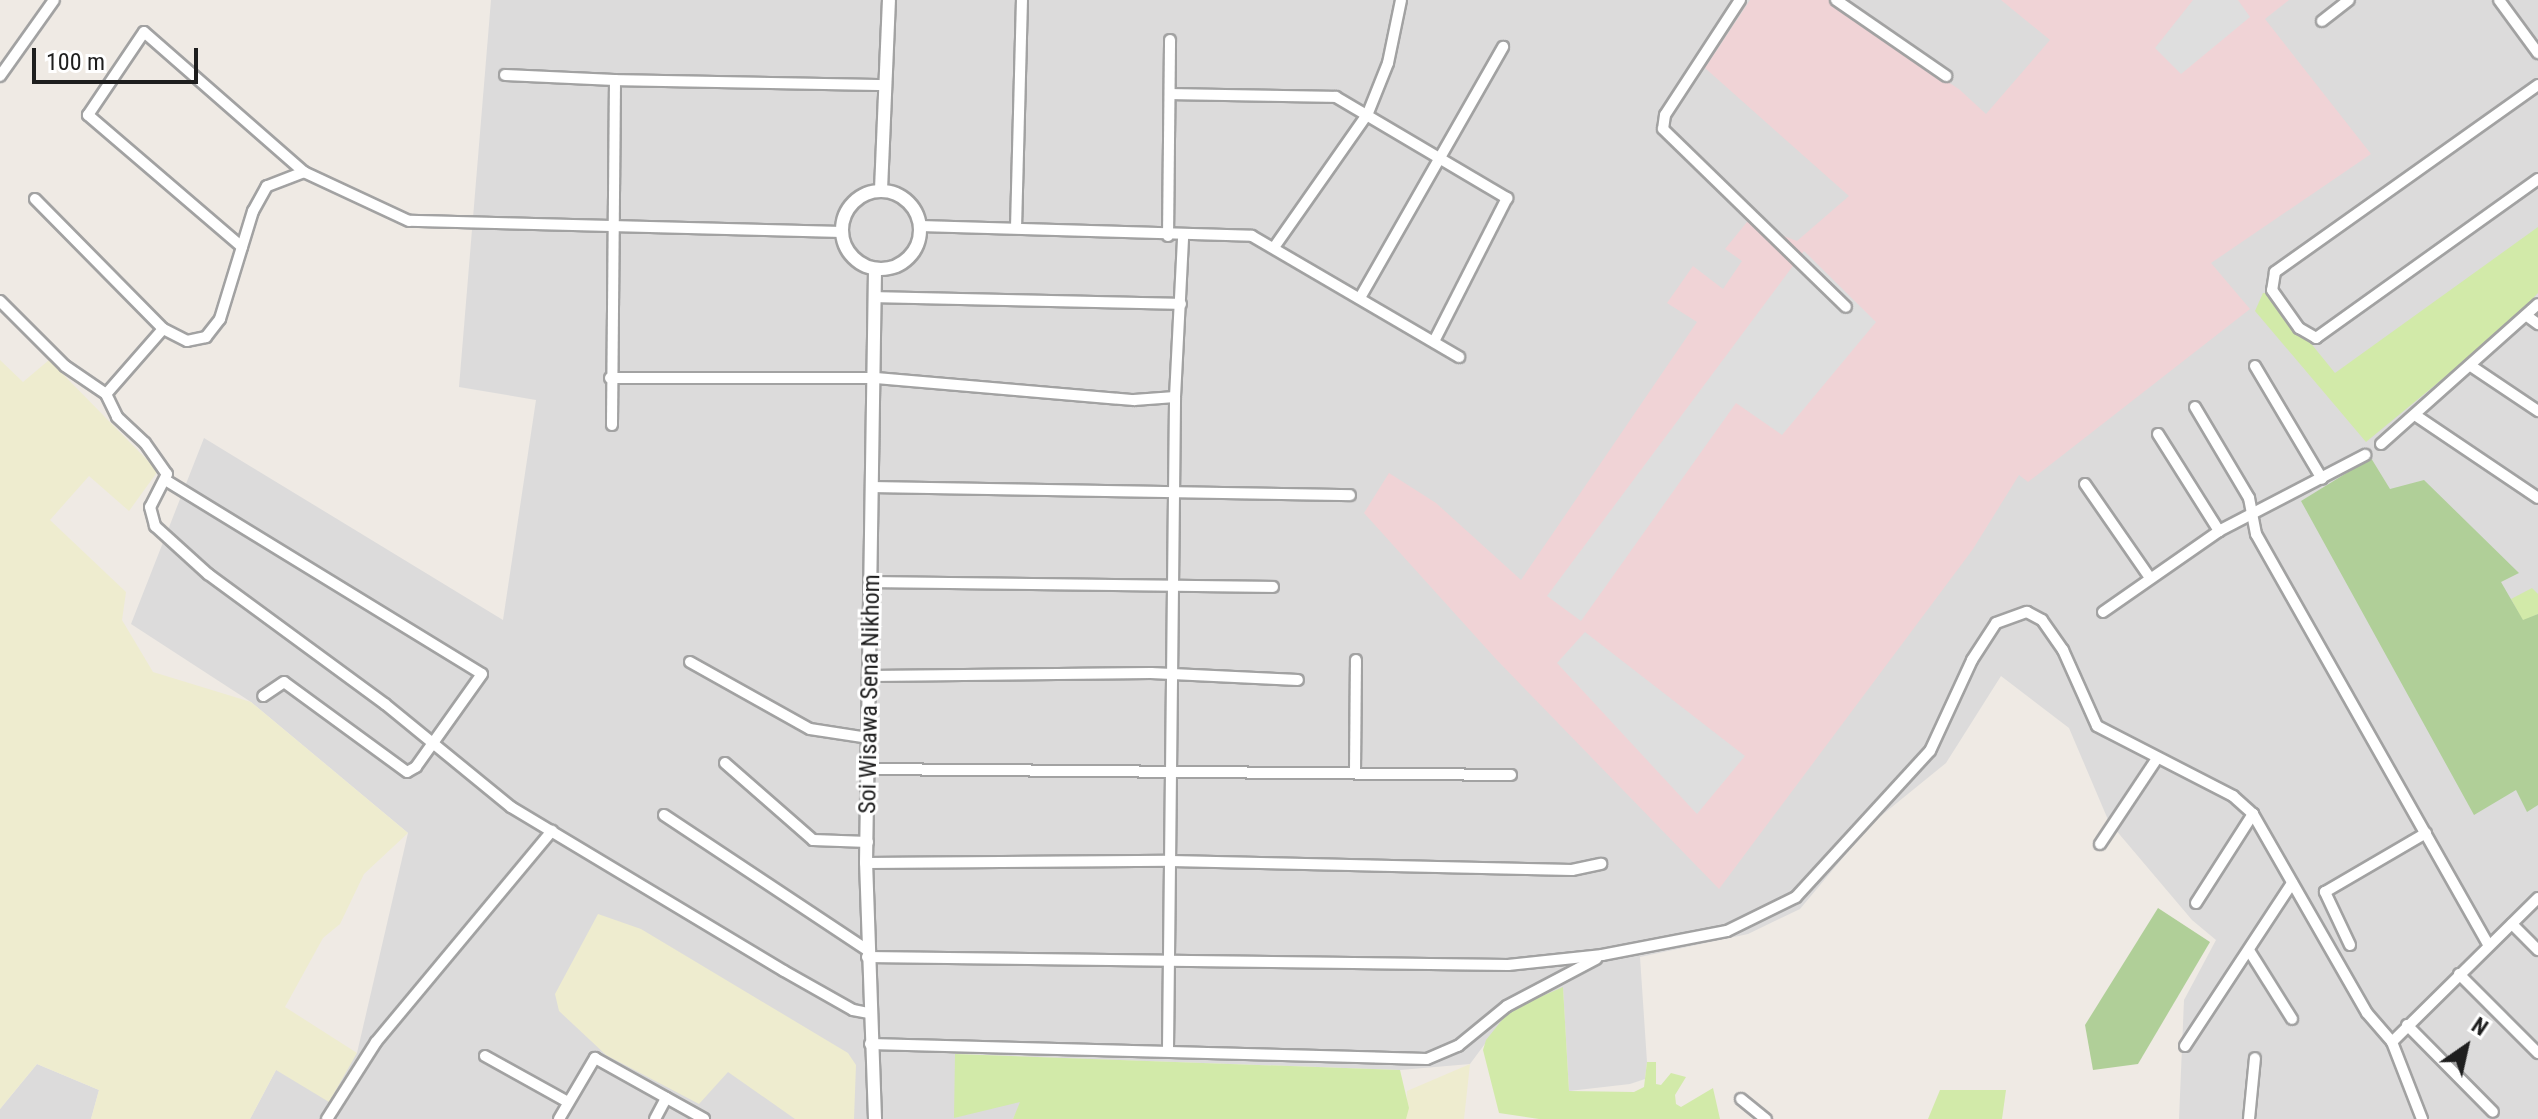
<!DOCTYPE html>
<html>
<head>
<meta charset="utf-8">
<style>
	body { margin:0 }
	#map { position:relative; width:2538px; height:1119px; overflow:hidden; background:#efeae4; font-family:"Roboto Condensed",sans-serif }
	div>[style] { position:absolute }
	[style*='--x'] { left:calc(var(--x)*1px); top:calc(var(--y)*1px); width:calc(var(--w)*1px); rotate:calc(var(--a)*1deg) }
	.residential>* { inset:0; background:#dcdbdb }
	.commercial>* { inset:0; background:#f0d3d6 }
	.farmland>* { inset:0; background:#eeeccf }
	.grass>* { inset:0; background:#d2eaa9 }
	.forest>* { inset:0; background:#b0cf98 }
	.parking>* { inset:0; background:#dedede }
	.roads { filter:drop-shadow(2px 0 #a2a2a2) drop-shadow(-2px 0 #a2a2a2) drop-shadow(0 2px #a2a2a2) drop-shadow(0 -2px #a2a2a2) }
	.minor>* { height:10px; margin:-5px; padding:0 5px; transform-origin:5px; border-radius:5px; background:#fff }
	.tertiary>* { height:12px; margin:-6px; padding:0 6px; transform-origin:6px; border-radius:6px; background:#fff }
	.tertiary>.ring { margin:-6px; padding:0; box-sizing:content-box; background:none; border:12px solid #fff; border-radius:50% }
	span { translate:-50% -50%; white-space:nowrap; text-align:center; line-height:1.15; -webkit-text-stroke:6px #fff; paint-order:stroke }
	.street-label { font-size:24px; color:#1e1e1e }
	.north { position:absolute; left:2426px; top:1007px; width:80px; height:80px; -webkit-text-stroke:6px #fff; paint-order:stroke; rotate:34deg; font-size:22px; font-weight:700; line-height:32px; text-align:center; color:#1e1e1e }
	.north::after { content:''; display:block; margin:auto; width:28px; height:36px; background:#1e1e1e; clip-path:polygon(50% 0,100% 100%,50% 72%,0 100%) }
	.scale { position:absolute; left:32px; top:48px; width:166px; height:36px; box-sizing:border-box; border:4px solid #1e1e1e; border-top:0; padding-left:10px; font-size:24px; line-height:28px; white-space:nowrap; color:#1e1e1e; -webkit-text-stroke:6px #fff; paint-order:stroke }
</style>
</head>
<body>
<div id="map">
	<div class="residential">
		<div style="clip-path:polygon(491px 0,2538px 0,2538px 1119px,2179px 1119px,2184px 1000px,2216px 940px,2192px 920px,2109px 822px,2069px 728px,2001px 676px,1946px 763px,1871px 824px,1800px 909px,1748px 934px,1640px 957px,1647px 1062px,1645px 1079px,1630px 1084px,1569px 1091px,1563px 988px,1510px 1010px,1470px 1064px,1400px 1070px,955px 1054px,1021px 1102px,1013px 1119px,250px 1119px,276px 1070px,357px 1053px,408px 833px,251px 702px,131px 624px,204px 438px,503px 620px,536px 400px,459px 387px)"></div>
		<div style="clip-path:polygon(37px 1064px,99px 1090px,91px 1119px,0 1119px,0 1109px)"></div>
	</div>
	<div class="commercial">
		<div style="clip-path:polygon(1750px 0,1829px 0,1960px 90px,1986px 114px,2050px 40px,2001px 0,2289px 0,2265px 19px,2371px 154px,2211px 263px,2250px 309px,2028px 482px,2019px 475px,1973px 549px,1719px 889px,1495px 658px,1364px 513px,1389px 473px,1436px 503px,1521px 580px,1697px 322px,1667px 303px,1693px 266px,1723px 289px,1742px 261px,1725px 249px,1747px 222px,1797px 241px,1849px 196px,1705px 68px)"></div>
	</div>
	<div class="farmland">
		<div style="clip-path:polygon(0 360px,23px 382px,49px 360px,158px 471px,129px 511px,89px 476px,50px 520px,126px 592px,122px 620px,153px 672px,251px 702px,408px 833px,364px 874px,340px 924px,323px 938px,285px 1007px,357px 1053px,329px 1102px,276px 1070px,250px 1119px,91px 1119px,99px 1090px,37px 1064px,0 1109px)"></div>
		<div style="clip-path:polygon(598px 914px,641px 929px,848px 1053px,856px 1065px,854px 1119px,795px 1119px,728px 1072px,699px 1104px,606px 1055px,559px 1011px,555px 994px)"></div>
		<div style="clip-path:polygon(1470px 1064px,1464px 1119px,1406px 1119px,1407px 1091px)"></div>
	</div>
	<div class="grass">
		<div style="clip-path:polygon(2538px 227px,2538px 293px,2507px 326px,2366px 442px,2255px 311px,2263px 293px,2270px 293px,2335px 373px)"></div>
		<div style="clip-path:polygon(2532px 588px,2538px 594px,2538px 614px,2523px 621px,2511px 599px)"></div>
		<div style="clip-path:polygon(1563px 987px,1569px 1091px,1634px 1092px,1644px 1087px,1647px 1062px,1656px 1062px,1656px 1084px,1661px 1085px,1671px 1073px,1686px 1077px,1675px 1095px,1676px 1104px,1681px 1107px,1713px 1088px,1720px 1119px,1539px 1119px,1499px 1113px,1483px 1050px,1486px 1040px,1510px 1010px)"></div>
		<div style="clip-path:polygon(955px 1054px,1400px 1070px,1409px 1108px,1406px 1119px,1013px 1119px,1020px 1102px,954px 1118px)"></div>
		<div style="clip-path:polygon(1940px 1090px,2006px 1090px,2002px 1119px,1928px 1119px)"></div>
	</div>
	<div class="forest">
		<div style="clip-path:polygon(2371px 458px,2390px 489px,2424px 480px,2519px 573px,2501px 582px,2523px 620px,2538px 614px,2538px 805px,2527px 812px,2516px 790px,2474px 815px,2301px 501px)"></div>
		<div style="clip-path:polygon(2158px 908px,2210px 942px,2138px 1064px,2093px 1070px,2085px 1025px)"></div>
	</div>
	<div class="parking">
		<div style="clip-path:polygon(2193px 0,2238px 0,2250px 17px,2181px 74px,2155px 48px)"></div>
		<div style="clip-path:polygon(1804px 251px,1876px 322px,1782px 435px,1736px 403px,1581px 621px,1547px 596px)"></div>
		<div style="clip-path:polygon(1585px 632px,1745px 756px,1697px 814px,1557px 663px)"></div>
	</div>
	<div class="roads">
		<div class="minor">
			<div style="--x:1740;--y:0;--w:137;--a:123.1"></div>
			<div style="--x:1665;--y:115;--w:14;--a:98"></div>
			<div style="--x:1663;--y:129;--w:255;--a:44.2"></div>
			<div style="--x:1836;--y:0;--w:134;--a:34.6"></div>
			<div style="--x:2499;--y:0;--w:66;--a:53.7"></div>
			<div style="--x:2322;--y:21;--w:34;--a:-38"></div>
			<div style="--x:505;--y:75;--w:110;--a:2.6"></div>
			<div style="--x:0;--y:76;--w:93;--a:-54.6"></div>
			<div style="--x:2538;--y:85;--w:323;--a:144.6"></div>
			<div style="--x:2275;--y:272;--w:18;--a:99"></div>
			<div style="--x:2272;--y:290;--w:47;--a:54.6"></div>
			<div style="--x:2299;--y:328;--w:20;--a:30"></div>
			<div style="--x:2316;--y:338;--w:273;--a:-35.6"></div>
			<div style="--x:1172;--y:94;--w:164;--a:1"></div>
			<div style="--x:1336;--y:97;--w:199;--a:30.6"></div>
			<div style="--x:1507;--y:198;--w:161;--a:117"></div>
			<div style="--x:35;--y:199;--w:182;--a:45.4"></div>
			<div style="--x:920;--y:226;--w:332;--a:1.7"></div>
			<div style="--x:1252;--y:236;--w:240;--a:30.3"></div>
			<div style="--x:1016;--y:228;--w:228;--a:-88.5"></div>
			<div style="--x:842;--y:232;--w:433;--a:-178.5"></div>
			<div style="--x:409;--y:221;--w:116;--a:-155"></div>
			<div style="--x:304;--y:172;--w:40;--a:159"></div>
			<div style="--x:267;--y:186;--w:29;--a:119"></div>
			<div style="--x:253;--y:211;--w:113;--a:107"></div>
			<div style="--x:220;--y:319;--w:23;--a:128"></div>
			<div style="--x:206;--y:337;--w:19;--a:168"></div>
			<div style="--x:187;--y:341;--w:27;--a:-153"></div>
			<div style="--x:163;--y:329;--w:86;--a:131.2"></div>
			<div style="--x:106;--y:394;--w:25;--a:64"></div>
			<div style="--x:117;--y:417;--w:38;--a:43"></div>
			<div style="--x:145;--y:443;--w:38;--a:55"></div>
			<div style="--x:167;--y:474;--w:37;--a:117"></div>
			<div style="--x:150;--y:507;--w:20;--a:75"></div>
			<div style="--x:155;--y:526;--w:72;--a:42.2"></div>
			<div style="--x:208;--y:574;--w:220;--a:36.3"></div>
			<div style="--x:385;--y:704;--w:163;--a:39.3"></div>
			<div style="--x:511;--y:807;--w:318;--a:31"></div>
			<div style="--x:784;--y:971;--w:79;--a:29.5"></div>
			<div style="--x:853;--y:1010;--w:15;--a:11"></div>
			<div style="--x:1168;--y:236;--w:196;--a:-89.4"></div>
			<div style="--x:1275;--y:246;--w:162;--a:-55"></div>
			<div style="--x:1368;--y:113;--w:54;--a:-68.2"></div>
			<div style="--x:1388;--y:63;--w:64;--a:-78.3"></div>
			<div style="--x:242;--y:247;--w:203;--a:-139.4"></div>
			<div style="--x:88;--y:115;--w:100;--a:-56"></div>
			<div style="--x:144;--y:32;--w:213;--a:41.2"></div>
			<div style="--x:1361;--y:296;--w:287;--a:-60.3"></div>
			<div style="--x:875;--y:297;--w:306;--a:1.3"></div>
			<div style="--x:0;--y:301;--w:92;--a:45"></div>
			<div style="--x:65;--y:366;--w:50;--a:34.3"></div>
			<div style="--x:2527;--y:316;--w:14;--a:36"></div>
			<div style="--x:2255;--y:366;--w:131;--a:59.3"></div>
			<div style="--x:2471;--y:366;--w:81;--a:33.9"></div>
			<div style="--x:610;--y:378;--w:266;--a:0"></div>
			<div style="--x:876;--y:378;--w:259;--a:4.9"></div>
			<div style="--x:1134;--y:400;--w:41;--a:-4.2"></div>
			<div style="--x:2195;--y:407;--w:106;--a:59.3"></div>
			<div style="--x:2249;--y:498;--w:37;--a:79"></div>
			<div style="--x:2256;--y:534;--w:473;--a:60.5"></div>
			<div style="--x:2415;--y:415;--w:148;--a:34"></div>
			<div style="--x:612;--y:425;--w:345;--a:-89.5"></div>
			<div style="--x:615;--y:80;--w:271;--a:1.1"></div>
			<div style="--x:2158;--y:434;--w:115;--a:57.8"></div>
			<div style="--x:2381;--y:444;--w:210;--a:-41.7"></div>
			<div style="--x:167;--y:481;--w:369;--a:31.5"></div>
			<div style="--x:482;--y:674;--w:114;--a:125.4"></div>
			<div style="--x:416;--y:767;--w:10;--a:151"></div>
			<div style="--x:407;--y:772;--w:152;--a:-143.8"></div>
			<div style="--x:284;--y:682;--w:25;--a:146"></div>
			<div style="--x:2085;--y:484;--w:114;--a:55.3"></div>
			<div style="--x:876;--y:487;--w:474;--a:1"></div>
			<div style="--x:872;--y:582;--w:401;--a:0.7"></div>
			<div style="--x:2103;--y:612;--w:141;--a:-34.9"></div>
			<div style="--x:2219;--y:531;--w:165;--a:-27.5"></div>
			<div style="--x:690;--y:662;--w:137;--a:29.2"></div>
			<div style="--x:810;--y:729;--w:60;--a:8.7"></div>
			<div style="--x:870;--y:676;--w:281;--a:-0.6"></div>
			<div style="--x:1151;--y:673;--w:147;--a:2.7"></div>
			<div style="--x:725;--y:763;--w:117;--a:41.2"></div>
			<div style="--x:813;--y:840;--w:55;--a:2.1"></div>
			<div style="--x:868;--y:769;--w:643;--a:0.53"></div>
			<div style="--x:1355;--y:771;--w:111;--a:-89.5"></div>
			<div style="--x:664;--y:815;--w:244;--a:33.6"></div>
			<div style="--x:2100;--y:844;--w:101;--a:-56.3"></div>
			<div style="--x:866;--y:863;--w:305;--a:-0.4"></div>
			<div style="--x:1171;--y:861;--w:401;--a:1.3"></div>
			<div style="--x:1572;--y:870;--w:30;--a:-12"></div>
			<div style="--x:2196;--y:903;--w:106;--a:-57.4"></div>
			<div style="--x:2512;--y:924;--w:37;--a:45"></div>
			<div style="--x:2350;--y:945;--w:59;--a:-115.3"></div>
			<div style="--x:2325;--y:892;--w:117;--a:-30.3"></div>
			<div style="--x:2250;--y:952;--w:79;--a:57.9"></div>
			<div style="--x:867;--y:957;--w:641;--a:0.72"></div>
			<div style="--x:1508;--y:965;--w:95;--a:-6.1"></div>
			<div style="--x:1602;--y:955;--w:127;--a:-10.9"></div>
			<div style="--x:1727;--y:931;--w:77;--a:-26.2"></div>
			<div style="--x:1796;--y:897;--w:198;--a:-47.5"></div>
			<div style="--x:1930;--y:751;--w:100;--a:-65.2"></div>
			<div style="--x:1972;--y:660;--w:44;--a:-57"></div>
			<div style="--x:1996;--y:623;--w:33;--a:-20"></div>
			<div style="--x:2027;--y:612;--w:17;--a:28"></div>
			<div style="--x:2042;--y:620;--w:37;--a:55"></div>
			<div style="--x:2063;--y:650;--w:83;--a:65.9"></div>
			<div style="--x:2097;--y:726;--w:153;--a:27.2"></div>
			<div style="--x:2233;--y:796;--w:27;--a:42"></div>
			<div style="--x:2253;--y:814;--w:229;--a:60.2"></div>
			<div style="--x:2367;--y:1013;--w:38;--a:49"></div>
			<div style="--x:2392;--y:1042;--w:83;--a:68.7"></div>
			<div style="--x:2459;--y:974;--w:112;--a:45"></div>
			<div style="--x:2407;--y:1025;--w:122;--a:45.3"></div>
			<div style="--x:2392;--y:1042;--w:205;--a:-44.6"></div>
			<div style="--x:870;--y:1044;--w:557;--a:1.54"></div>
			<div style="--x:1427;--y:1059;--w:34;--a:-23"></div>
			<div style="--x:1458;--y:1046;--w:63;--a:-39.2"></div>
			<div style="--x:1507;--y:1006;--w:101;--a:-27.8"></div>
			<div style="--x:2185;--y:1046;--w:195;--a:-56.7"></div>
			<div style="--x:1168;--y:1049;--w:652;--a:-89.38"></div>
			<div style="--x:1175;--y:397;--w:160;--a:-87.1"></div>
			<div style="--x:485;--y:1056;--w:95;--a:29"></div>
			<div style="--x:1741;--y:1099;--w:32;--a:39"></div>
			<div style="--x:327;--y:1119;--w:91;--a:-57.5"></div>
			<div style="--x:376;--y:1042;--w:275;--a:-50.2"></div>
			<div style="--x:559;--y:1119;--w:71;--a:-59.5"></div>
			<div style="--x:595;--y:1058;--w:125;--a:29.2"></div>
			<div style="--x:655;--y:1119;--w:24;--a:-62"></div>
			<div style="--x:2249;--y:1119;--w:61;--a:-84.4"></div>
		</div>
		<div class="tertiary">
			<div style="--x:881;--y:190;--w:190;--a:-87.6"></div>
			<div class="ring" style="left:842px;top:191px;width:66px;height:66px"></div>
			<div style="--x:875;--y:1119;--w:256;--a:-92"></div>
			<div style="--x:866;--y:863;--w:594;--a:-89.13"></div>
		</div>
	</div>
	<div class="street-label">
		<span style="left:870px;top:694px;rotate:-89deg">Soi Wisawa Sena Nikhom</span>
	</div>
	<div class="north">N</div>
	<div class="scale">100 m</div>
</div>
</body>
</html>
